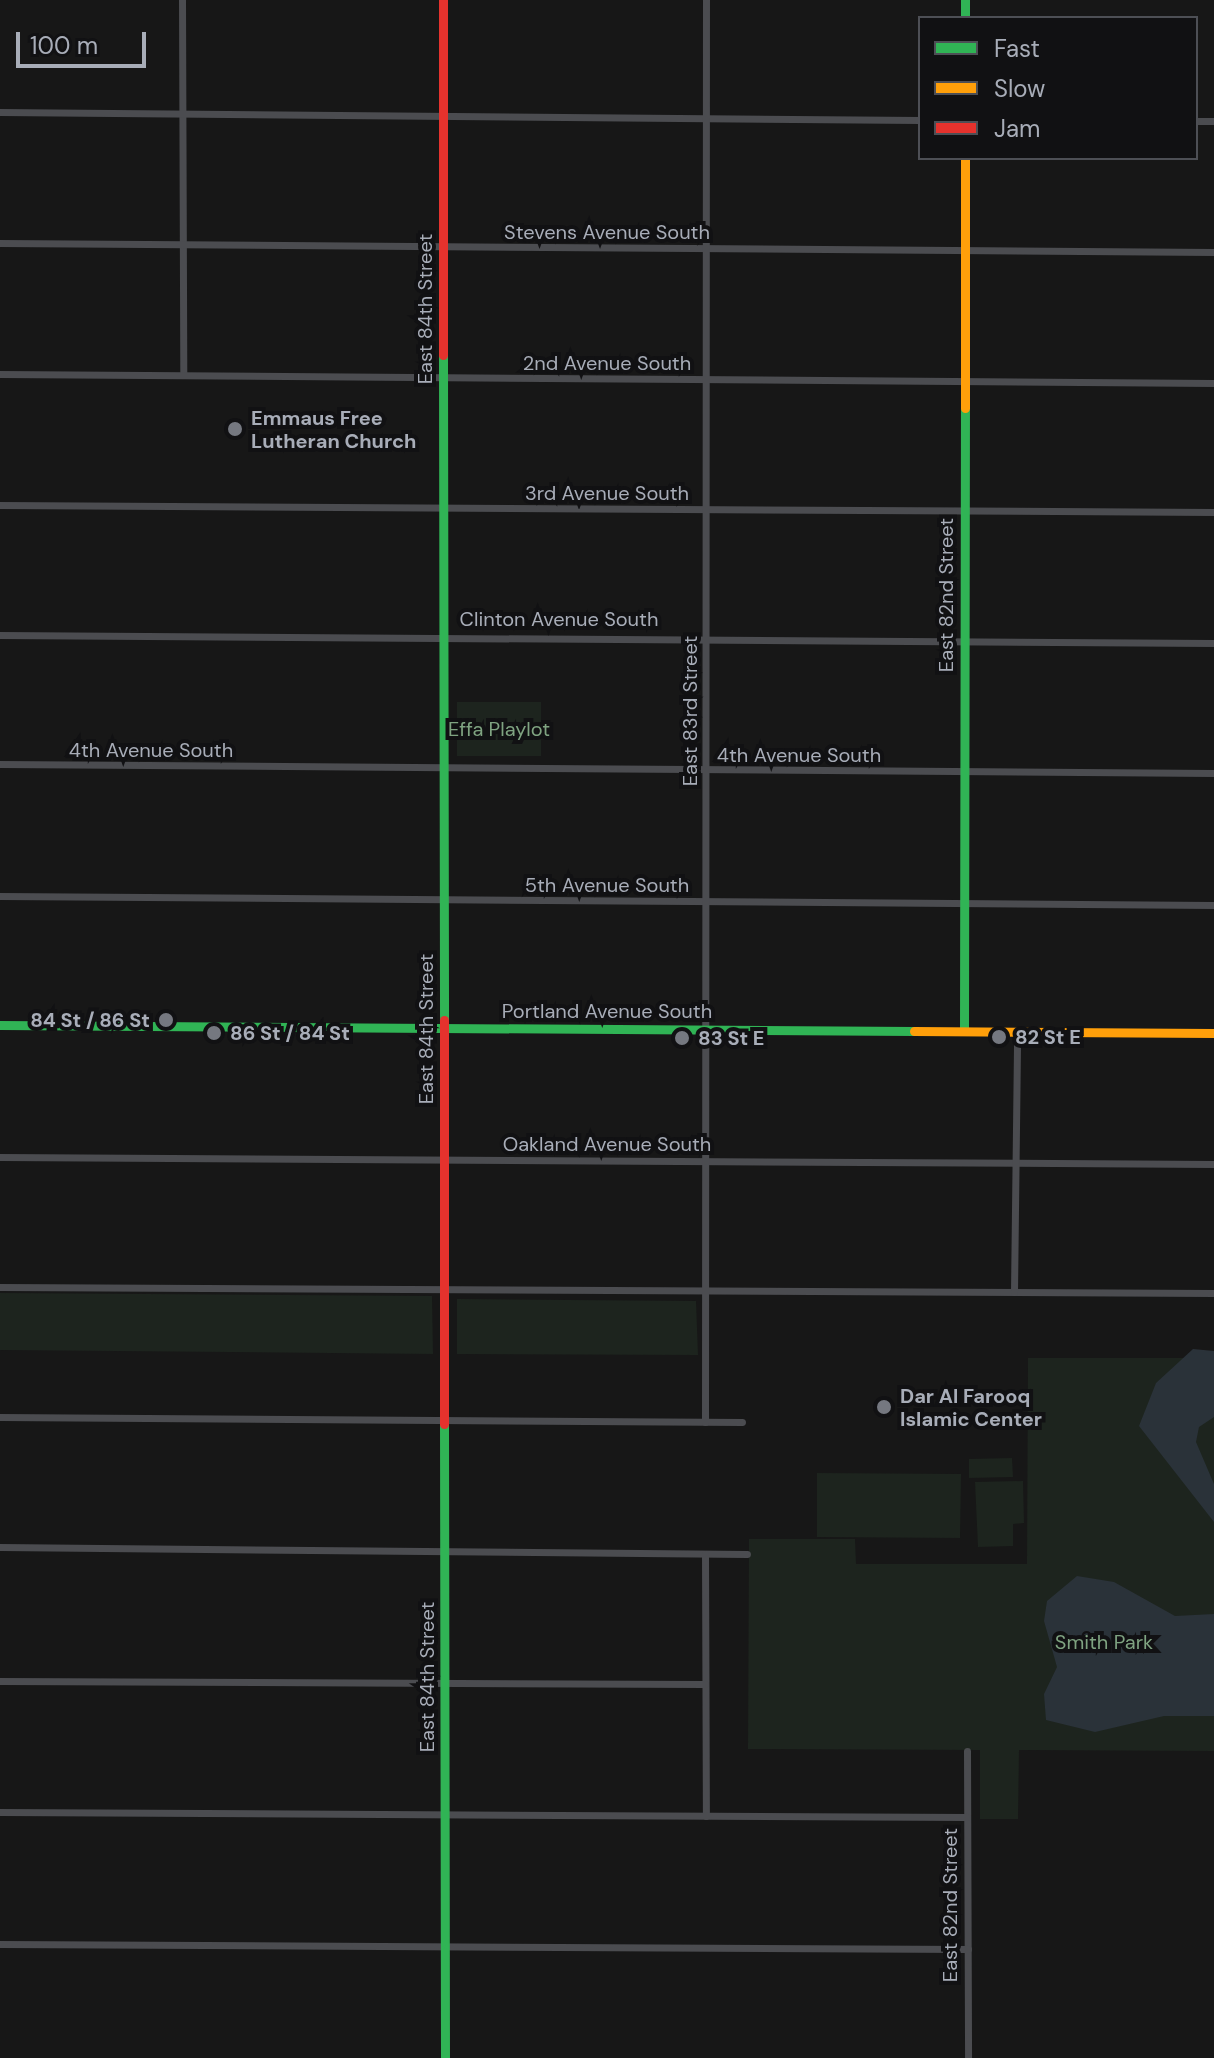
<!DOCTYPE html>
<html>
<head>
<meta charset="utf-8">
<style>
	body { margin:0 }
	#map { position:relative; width:1214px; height:2058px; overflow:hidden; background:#171717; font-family:"DM Sans",sans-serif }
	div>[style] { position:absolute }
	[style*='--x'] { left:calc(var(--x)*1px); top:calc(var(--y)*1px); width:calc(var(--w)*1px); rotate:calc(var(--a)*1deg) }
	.green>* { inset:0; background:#1d241e }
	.water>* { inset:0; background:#2a3239 }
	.street>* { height:7px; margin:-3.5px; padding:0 3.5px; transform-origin:3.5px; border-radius:3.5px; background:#4b4c50 }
	.fast>* { height:9px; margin:-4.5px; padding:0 4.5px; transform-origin:4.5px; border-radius:4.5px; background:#30b455 }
	.slow>* { height:9px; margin:-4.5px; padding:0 4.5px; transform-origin:4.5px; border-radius:4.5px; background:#ff9f0a }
	.jam>* { height:9px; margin:-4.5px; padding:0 4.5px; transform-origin:4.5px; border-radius:4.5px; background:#e5322d }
	.dots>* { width:22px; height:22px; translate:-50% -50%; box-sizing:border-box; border:4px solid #111113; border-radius:50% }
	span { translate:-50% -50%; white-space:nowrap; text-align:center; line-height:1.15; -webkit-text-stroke:8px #111113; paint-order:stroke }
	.street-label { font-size:20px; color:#a8adb8 }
	.poi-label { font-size:20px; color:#a8adb8; font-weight:700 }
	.left { translate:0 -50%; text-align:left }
	.right { translate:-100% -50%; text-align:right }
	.park-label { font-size:20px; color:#7fa381 }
	.legend { position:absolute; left:918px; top:16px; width:280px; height:144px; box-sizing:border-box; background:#111113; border:2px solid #4d4f55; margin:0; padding:10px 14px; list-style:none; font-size:24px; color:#a8adb8 }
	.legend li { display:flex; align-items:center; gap:16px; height:40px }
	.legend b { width:40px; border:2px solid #4d4f55 }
	.scale { position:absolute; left:16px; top:32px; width:130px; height:36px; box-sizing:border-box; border:4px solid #a8adb8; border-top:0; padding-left:10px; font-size:24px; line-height:28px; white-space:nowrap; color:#a8adb8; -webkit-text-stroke:6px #111113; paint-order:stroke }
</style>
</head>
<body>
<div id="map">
	<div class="green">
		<div style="clip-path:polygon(457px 702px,541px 702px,541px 756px,457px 756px)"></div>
		<div style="clip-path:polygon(0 1293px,432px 1296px,433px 1354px,0 1350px)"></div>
		<div style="clip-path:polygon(457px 1299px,696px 1301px,698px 1355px,457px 1354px)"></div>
		<div style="clip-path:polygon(1028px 1358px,1214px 1358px,1214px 1751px,1019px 1750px,1018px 1819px,980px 1819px,980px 1750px,748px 1749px,749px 1539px,855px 1539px,856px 1564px,1027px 1564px)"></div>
		<div style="clip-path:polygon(1012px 1458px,1013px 1477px,969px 1478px,969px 1459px)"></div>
		<div style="clip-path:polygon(817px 1473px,961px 1474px,960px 1538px,817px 1537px)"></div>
		<div style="clip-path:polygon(1023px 1481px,1024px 1523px,1013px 1524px,1013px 1546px,978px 1547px,975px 1482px)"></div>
	</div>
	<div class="water">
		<div style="clip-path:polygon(1193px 1349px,1214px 1351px,1214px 1417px,1199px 1427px,1196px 1442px,1214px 1484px,1214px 1522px,1139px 1426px,1156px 1383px)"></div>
		<div style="clip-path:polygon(1077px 1576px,1114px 1582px,1175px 1616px,1214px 1614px,1214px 1716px,1164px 1716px,1095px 1732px,1046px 1720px,1044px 1694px,1057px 1667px,1044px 1621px,1047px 1601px)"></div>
	</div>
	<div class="street">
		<div style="--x:182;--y:0;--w:375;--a:89.8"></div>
		<div style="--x:0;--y:112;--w:920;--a:0.5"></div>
		<div style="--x:1196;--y:121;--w:18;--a:0"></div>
		<div style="--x:0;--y:243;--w:1214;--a:0.42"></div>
		<div style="--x:0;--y:374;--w:1214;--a:0.42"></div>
		<div style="--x:0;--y:505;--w:1214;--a:0.33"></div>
		<div style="--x:0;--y:635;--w:1214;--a:0.38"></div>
		<div style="--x:0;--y:764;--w:1214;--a:0.42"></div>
		<div style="--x:0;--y:896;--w:1214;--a:0.42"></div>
		<div style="--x:0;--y:1157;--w:1214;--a:0.33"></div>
		<div style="--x:0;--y:1287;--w:1214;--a:0.28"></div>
		<div style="--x:1014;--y:1292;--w:260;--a:-89.3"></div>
		<div style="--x:0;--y:1417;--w:742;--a:0.39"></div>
		<div style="--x:705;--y:1422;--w:1422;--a:-89.96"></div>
		<div style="--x:0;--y:1547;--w:747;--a:0.54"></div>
		<div style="--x:705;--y:1554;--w:262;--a:89.8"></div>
		<div style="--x:0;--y:1681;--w:705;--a:0.24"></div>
		<div style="--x:967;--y:1751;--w:307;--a:89.8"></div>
		<div style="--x:0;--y:1812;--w:967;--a:0.3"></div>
		<div style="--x:0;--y:1944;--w:968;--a:0.3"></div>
	</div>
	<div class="fast">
		<div style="--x:965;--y:0;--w:18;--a:90"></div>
		<div style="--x:443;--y:355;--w:665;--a:89.91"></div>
		<div style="--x:0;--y:1025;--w:914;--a:0.38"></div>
		<div style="--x:964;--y:1031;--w:623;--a:-89.91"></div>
		<div style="--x:444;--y:1424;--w:634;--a:89.91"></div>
	</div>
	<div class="slow">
		<div style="--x:965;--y:408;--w:250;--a:-90"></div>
		<div style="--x:914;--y:1031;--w:300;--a:0.4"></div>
	</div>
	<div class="jam">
		<div style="--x:443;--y:0;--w:355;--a:90"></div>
		<div style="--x:444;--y:1020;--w:404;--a:90"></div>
	</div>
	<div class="dots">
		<div style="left:235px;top:429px;background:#757880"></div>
		<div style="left:166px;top:1020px;background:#757880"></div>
		<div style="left:214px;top:1033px;background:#757880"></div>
		<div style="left:999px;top:1037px;background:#757880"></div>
		<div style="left:682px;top:1038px;background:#757880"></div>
		<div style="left:884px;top:1407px;background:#757880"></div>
	</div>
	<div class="street-label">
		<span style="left:607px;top:232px">Stevens Avenue South</span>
		<span style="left:425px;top:309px;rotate:-90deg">East 84th Street</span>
		<span style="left:607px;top:363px">2nd Avenue South</span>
		<span style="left:607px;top:493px">3rd Avenue South</span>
		<span style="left:946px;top:595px;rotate:-90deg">East 82nd Street</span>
		<span style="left:559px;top:619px">Clinton Avenue South</span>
		<span style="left:690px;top:711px;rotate:-90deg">East 83rd Street</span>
		<span style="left:151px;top:750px">4th Avenue South</span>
		<span style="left:799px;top:755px">4th Avenue South</span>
		<span style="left:607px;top:885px">5th Avenue South</span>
		<span style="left:607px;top:1011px">Portland Avenue South</span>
		<span style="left:426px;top:1029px;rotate:-90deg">East 84th Street</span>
		<span style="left:607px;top:1144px">Oakland Avenue South</span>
		<span style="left:427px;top:1677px;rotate:-90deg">East 84th Street</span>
		<span style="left:950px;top:1905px;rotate:-90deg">East 82nd Street</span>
	</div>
	<div class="poi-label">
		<span class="left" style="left:251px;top:430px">Emmaus Free<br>Lutheran Church</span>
		<span class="right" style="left:150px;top:1020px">84 St / 86 St</span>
		<span class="left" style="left:230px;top:1033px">86 St / 84 St</span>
		<span class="left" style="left:1015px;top:1037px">82 St E</span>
		<span class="left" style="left:698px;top:1038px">83 St E</span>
		<span class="left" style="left:900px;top:1408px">Dar Al Farooq<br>Islamic Center</span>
	</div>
	<div class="park-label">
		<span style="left:499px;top:729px">Effa Playlot</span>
		<span style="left:1104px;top:1642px">Smith Park</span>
	</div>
	<ul class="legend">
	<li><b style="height:10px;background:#30b455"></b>Fast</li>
	<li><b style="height:10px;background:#ff9f0a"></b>Slow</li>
	<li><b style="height:10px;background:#e5322d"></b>Jam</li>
	</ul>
	<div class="scale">100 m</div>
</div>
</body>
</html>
